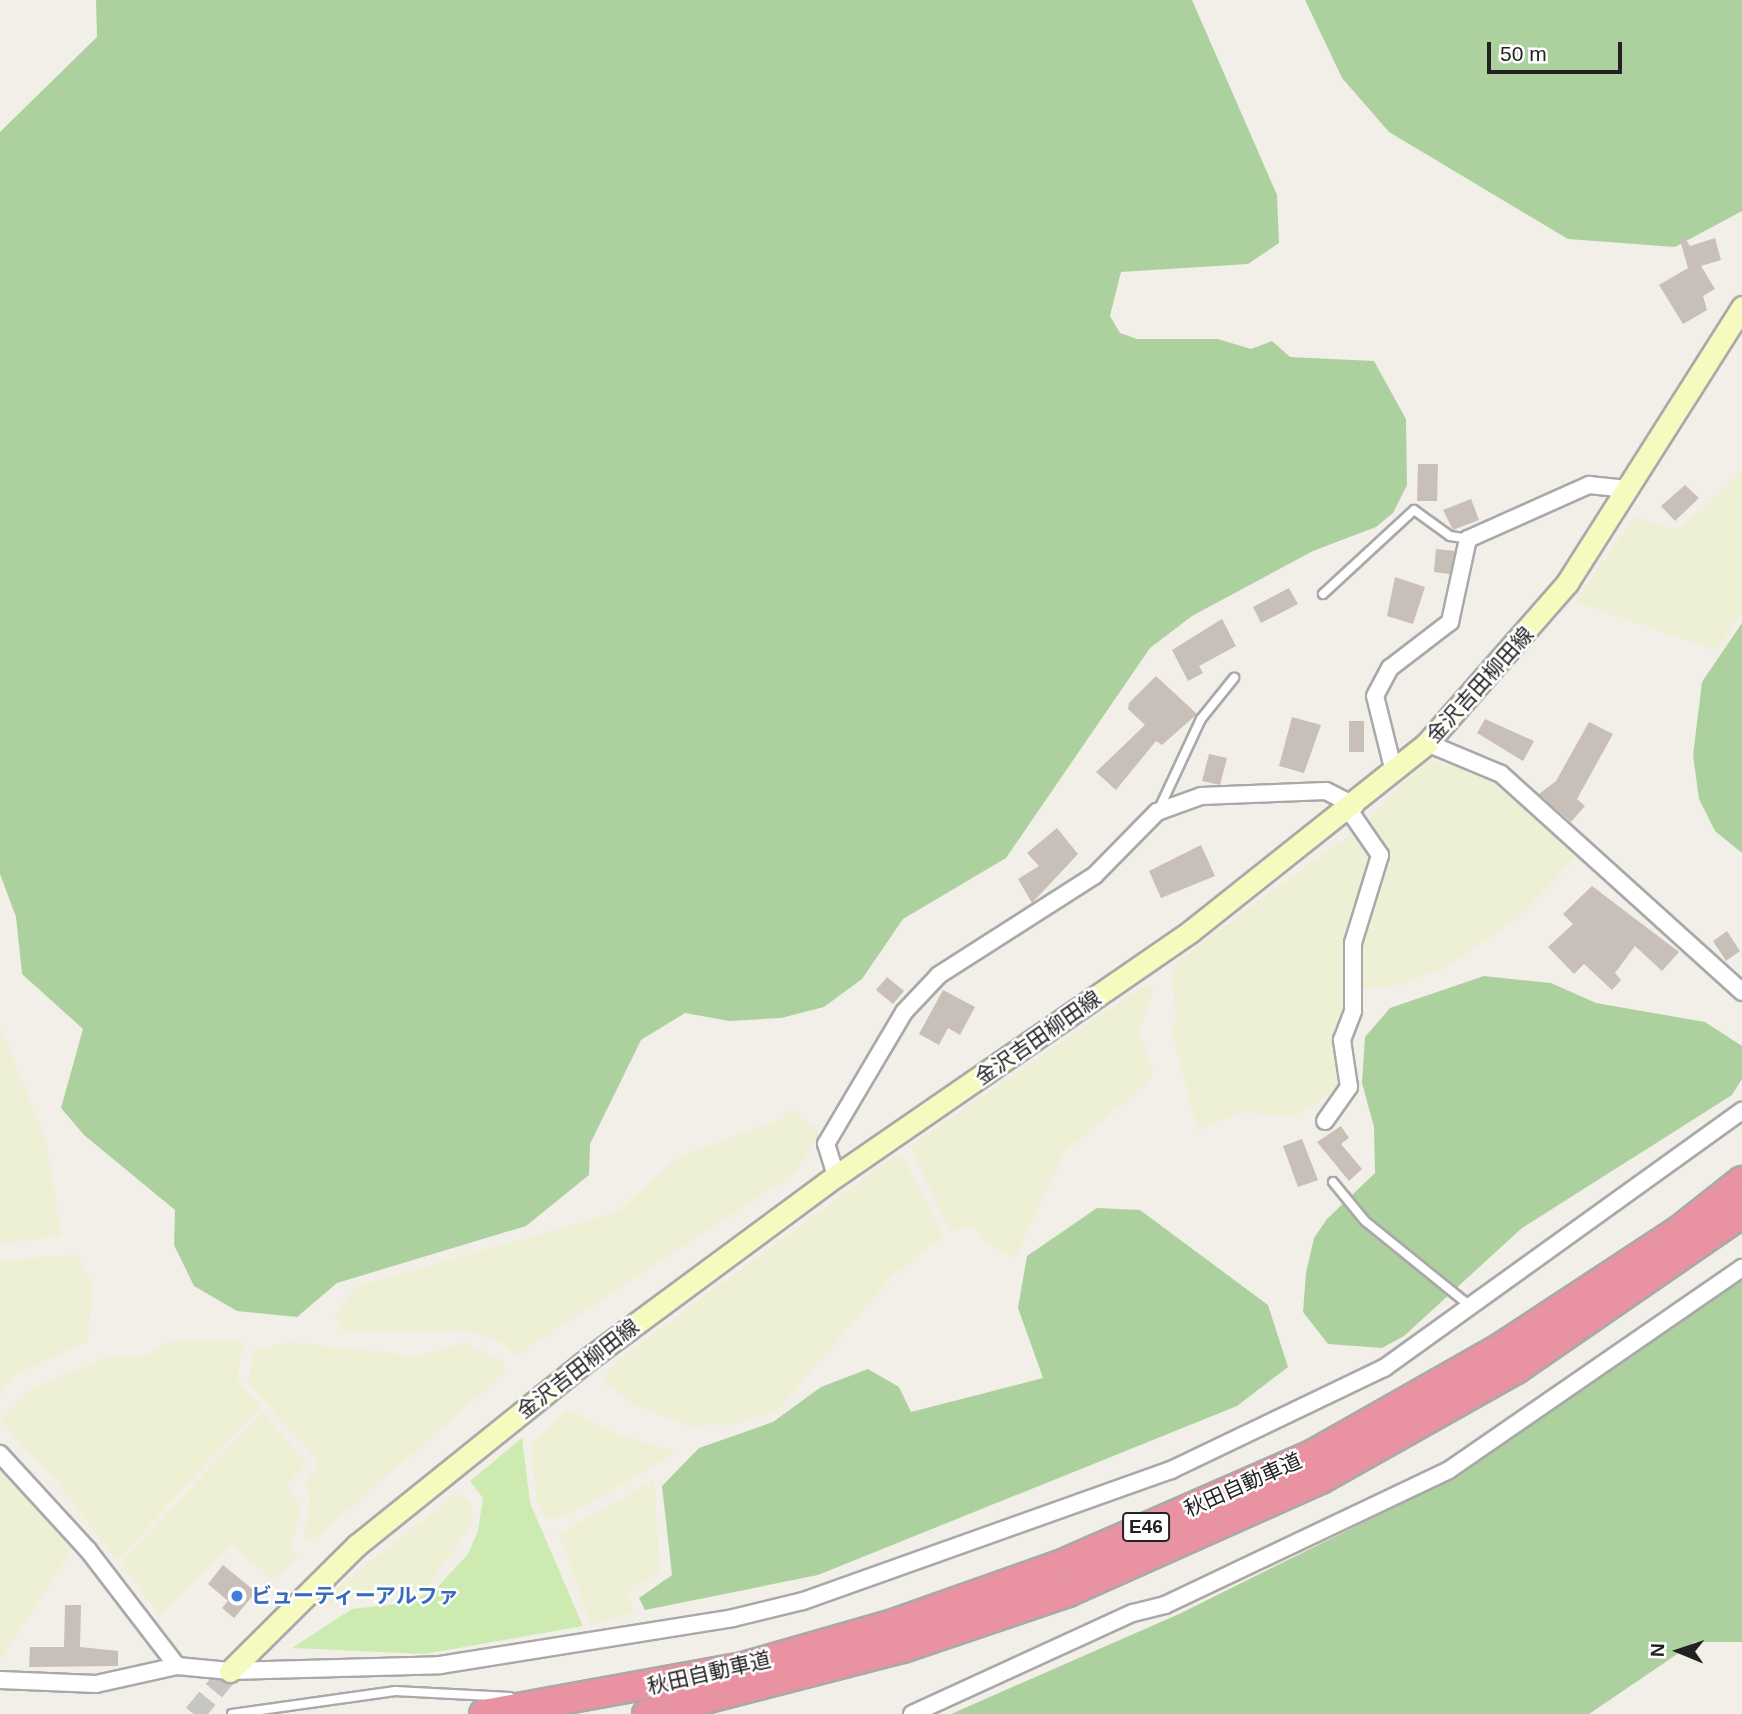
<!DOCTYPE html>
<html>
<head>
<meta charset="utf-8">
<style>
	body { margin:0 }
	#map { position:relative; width:1742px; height:1714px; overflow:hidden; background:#f2efe9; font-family:Helvetica,"Noto Sans JP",sans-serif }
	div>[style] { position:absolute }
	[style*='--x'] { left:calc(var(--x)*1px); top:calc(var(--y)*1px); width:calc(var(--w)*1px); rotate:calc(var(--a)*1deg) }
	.farmland>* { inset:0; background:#eef0d5 }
	.grass>* { inset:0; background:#cdebb0 }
	.forest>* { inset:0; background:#add19e }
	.building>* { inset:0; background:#c7bfb8 }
	.secondary-tunnel>* { height:21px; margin-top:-10.5px; transform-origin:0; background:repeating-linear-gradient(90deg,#c8c6c1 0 21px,transparent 0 31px) }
	.roads { filter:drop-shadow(2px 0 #a9a9a9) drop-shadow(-2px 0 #a9a9a9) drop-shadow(0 2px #a9a9a9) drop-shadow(0 -2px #a9a9a9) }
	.service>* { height:8px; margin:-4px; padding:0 4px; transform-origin:4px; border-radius:4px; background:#fff }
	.minor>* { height:16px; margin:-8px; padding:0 8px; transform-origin:8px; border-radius:8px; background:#fff }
	.secondary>* { height:21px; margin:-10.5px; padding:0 10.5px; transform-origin:10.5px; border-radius:10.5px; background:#f7fabf }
	.motorway>* { height:28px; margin:-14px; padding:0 14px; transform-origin:14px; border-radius:14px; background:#e892a2 }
	.dots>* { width:19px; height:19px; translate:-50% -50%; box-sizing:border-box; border:4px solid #fff; border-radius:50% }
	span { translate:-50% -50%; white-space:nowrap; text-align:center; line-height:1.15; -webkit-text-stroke:5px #fff; paint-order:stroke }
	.shield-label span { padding:2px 5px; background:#fff; border:2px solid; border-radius:5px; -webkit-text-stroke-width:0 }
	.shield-label { font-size:19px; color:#222; font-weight:700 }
	.street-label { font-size:21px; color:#222 }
	.shop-label { font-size:21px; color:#366cbe; font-weight:700 }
	.left { translate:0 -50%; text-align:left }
	.north { position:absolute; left:1644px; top:1616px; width:70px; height:70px; -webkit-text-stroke:5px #fff; paint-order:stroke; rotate:272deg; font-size:19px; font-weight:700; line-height:28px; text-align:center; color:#222 }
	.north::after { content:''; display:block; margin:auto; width:24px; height:32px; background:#222; clip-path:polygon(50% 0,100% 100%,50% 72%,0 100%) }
	.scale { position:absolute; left:1487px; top:42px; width:135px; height:32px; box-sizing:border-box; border:4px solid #222; border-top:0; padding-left:9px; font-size:21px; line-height:24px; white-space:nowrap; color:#222; -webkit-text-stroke:5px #fff; paint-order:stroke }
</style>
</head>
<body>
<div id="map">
	<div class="farmland">
		<div style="clip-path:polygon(1742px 471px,1742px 614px,1716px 650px,1575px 602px,1634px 517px,1679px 530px)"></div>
		<div style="clip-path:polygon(1427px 760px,1492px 776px,1578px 855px,1515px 920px,1446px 967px,1399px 985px,1361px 989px,1363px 931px,1387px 862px,1386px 848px,1369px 818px)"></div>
		<div style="clip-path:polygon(1355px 831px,1371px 860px,1345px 942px,1348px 990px,1336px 1035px,1344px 1083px,1295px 1117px,1242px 1112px,1198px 1130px,1170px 1027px,1176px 1022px,1172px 975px,1178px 960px)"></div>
		<div style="clip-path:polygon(1145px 985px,1154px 987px,1139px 1032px,1153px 1071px,1147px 1084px,1064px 1152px,1015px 1259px,987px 1244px,975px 1227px,950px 1231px,910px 1146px)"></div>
		<div style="clip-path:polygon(0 1027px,46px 1140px,61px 1236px,0 1243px)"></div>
		<div style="clip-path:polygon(790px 1109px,821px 1133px,796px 1172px,516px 1356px,500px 1341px,464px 1330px,343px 1332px,335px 1315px,357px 1286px,618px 1212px,676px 1158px,779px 1120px)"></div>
		<div style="clip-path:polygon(900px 1152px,944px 1236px,892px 1276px,778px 1410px,737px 1424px,690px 1426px,632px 1404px,603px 1381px,617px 1361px)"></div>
		<div style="clip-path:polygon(76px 1255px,94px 1287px,87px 1341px,14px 1376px,0 1394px,0 1260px)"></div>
		<div style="clip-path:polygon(233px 1339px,243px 1344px,237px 1380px,262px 1407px,116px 1560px,59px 1484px,0 1421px,29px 1390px,108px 1356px,146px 1355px,174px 1340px)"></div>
		<div style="clip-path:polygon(289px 1342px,417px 1356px,465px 1343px,502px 1361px,506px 1372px,310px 1543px,304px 1539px,310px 1498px,305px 1483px,319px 1462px,248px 1383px,254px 1351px)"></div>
		<div style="clip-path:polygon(566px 1409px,620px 1435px,677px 1452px,567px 1516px,547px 1519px,537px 1503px,531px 1445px)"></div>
		<div style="clip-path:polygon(263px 1411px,306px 1464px,286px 1485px,300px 1505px,292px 1547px,297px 1559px,273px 1580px,232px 1545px,159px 1616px,121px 1562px)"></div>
		<div style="clip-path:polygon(0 1465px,72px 1549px,2px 1658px,0 1657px)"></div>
		<div style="clip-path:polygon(654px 1480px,660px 1573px,628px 1590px,633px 1612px,591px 1626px,559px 1534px)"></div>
		<div style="clip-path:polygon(458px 1493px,471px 1503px,472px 1523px,430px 1584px,396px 1595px,353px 1595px,302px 1615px)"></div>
	</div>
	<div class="grass">
		<div style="clip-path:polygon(522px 1438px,530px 1503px,583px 1626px,425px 1654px,292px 1648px,352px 1609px,406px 1603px,434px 1591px,468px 1554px,478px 1531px,483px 1498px,470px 1481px)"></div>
	</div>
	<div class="forest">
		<div style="clip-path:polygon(96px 0,1192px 0,1277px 195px,1279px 243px,1248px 264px,1121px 272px,1110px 316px,1120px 333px,1137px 339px,1218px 339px,1251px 349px,1272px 341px,1290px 357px,1374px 361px,1406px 419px,1407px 485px,1393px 513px,1376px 527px,1313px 551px,1192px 616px,1150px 648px,1006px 858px,903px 919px,862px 979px,824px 1007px,781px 1018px,729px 1021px,685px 1013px,641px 1040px,590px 1144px,589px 1175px,526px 1226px,337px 1283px,297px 1317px,237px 1311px,194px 1286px,174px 1245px,175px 1210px,84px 1135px,61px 1108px,83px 1029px,22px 974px,16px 917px,0 874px,0 132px,97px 37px)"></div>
		<div style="clip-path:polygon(1305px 0,1742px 0,1742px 211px,1675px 247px,1568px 239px,1389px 132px,1342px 78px)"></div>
		<div style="clip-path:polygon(1742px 623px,1742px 853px,1715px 831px,1699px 799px,1693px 755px,1702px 682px)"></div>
		<div style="clip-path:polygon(1484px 976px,1551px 983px,1596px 1003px,1705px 1022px,1742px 1046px,1742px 1079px,1732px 1095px,1522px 1228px,1404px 1336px,1382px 1348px,1328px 1344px,1303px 1312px,1306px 1273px,1314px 1238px,1327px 1219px,1375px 1173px,1374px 1127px,1362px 1083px,1365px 1037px,1390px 1008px)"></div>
		<div style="clip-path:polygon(1097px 1208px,1140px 1210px,1268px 1305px,1288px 1367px,1237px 1406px,818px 1575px,645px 1610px,639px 1598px,672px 1575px,662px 1486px,699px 1448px,773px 1422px,821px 1387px,868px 1369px,899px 1387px,911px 1412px,1043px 1378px,1018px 1308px,1027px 1256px)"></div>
		<div style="clip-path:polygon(1742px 1279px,1742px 1642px,1695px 1642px,1589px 1714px,951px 1714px,1179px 1614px,1443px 1483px)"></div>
	</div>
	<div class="building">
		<div style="clip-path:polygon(1685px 238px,1690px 246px,1715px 238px,1721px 260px,1701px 266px,1715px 289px,1703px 296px,1707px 310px,1683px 324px,1659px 285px,1688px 268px,1680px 240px)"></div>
		<div style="clip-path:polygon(1418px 464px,1438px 464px,1437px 501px,1417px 501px)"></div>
		<div style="clip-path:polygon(1685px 485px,1699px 498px,1675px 521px,1661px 506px)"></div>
		<div style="clip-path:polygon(1471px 499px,1479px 520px,1453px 530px,1443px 510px)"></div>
		<div style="clip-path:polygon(1436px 549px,1455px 551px,1450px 574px,1434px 572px)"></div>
		<div style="clip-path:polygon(1395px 577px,1425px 587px,1413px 624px,1387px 616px)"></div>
		<div style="clip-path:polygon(1289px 588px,1298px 604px,1261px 623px,1253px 607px)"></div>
		<div style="clip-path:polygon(1222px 619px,1236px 646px,1199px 666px,1203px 673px,1188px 681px,1172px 650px)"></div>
		<div style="clip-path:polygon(1156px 676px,1197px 714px,1162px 745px,1156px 741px,1116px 790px,1096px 772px,1145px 725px,1128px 709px,1129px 703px)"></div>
		<div style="clip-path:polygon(1292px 717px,1321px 725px,1304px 773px,1279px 766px)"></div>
		<div style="clip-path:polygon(1485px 719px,1534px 741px,1523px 761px,1477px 733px)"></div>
		<div style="clip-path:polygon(1349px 721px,1364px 721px,1364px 752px,1349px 752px)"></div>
		<div style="clip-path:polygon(1589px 722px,1613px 734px,1577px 799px,1585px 806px,1571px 822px,1539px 794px,1556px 781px)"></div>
		<div style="clip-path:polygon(1209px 754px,1227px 758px,1220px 785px,1202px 781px)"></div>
		<div style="clip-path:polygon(1057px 828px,1078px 854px,1032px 903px,1018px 879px,1039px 866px,1027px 853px)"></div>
		<div style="clip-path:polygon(1201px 845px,1215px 876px,1161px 898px,1149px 871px)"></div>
		<div style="clip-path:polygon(1592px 886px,1679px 952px,1662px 971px,1635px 946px,1615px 973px,1621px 980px,1612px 990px,1584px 964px,1574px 974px,1548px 947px,1573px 924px,1563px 914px)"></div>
		<div style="clip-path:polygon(1727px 931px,1740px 951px,1726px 961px,1713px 941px)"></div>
		<div style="clip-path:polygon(887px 977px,904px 991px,893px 1004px,876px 990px)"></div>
		<div style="clip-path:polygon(943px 990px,975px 1007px,960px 1035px,948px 1028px,939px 1045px,919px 1034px)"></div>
		<div style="clip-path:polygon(1341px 1126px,1349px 1138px,1341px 1144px,1362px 1169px,1349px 1181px,1317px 1142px)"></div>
		<div style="clip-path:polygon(1302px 1139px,1318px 1180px,1298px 1187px,1283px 1146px)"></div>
		<div style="clip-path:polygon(223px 1565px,256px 1592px,234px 1618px,222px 1608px,228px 1601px,208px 1584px)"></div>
		<div style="clip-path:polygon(65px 1605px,81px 1605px,80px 1647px,118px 1651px,118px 1666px,29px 1667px,30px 1647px,64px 1647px)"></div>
	</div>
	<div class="secondary-tunnel">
		<div style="--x:194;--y:1714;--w:56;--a:-50.1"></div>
	</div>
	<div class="roads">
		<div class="service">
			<div style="--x:1323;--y:594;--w:124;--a:-42.7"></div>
			<div style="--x:1414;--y:510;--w:44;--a:35.8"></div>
			<div style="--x:1450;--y:536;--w:18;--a:9"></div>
			<div style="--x:1159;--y:809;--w:99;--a:-65"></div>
			<div style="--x:1201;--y:719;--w:53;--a:-51.2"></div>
			<div style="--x:1333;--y:1182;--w:50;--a:50.6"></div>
			<div style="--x:1365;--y:1221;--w:135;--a:39"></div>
			<div style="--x:232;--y:1714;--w:165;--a:-8"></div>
			<div style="--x:395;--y:1691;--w:115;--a:3"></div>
		</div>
		<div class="minor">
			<div style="--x:1427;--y:743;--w:80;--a:22.7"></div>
			<div style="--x:1501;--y:774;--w:325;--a:42.1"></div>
			<div style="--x:1394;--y:772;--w:78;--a:-104"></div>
			<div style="--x:1375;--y:696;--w:32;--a:-62"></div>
			<div style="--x:1390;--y:668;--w:76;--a:-37.5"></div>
			<div style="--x:1450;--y:622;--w:85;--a:-77.8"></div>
			<div style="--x:1468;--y:539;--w:133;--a:-24.1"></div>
			<div style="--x:1589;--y:485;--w:38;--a:6"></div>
			<div style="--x:1325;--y:1121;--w:42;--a:-54.8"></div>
			<div style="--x:1349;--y:1087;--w:48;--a:-98.5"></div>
			<div style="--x:1342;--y:1040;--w:31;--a:-69"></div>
			<div style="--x:1353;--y:1011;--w:68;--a:-90"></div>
			<div style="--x:1353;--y:943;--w:92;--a:-72.9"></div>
			<div style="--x:1380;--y:855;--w:55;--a:-124.6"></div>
			<div style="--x:836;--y:1176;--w:34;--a:-107"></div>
			<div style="--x:826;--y:1144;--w:153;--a:-59.4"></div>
			<div style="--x:904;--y:1012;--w:51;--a:-46.6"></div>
			<div style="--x:939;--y:975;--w:184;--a:-32.6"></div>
			<div style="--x:1094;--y:876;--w:90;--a:-45.5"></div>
			<div style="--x:1157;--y:812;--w:47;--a:-20"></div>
			<div style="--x:1201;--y:796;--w:125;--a:-2.3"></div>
			<div style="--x:1326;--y:791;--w:33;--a:27"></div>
			<div style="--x:0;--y:1454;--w:130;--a:47.5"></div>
			<div style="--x:88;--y:1550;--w:146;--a:52.5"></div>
			<div style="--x:0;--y:1680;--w:96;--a:2.4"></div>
			<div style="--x:96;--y:1684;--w:83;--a:-12.5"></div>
			<div style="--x:177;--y:1666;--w:53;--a:5.4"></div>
			<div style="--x:230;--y:1671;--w:210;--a:-1.6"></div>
			<div style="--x:440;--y:1665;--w:297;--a:-9.1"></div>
			<div style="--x:733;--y:1618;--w:72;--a:-13.7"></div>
			<div style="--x:803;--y:1601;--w:391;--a:-19.6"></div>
			<div style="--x:1171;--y:1470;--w:236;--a:-25.6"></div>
			<div style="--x:1384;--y:1368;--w:441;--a:-35.7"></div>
			<div style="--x:912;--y:1714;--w:243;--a:-24.6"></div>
			<div style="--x:1133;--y:1613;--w:33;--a:-14"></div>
			<div style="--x:1165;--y:1605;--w:314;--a:-25.4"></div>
			<div style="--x:1449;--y:1470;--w:356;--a:-34.6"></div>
		</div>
		<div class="secondary">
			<div style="--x:230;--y:1671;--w:179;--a:-44.8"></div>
			<div style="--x:357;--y:1545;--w:300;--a:-38.8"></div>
			<div style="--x:591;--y:1357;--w:305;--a:-36.5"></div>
			<div style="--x:836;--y:1176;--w:431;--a:-34.6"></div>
			<div style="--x:1191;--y:931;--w:302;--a:-38.5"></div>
			<div style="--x:1427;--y:743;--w:213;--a:-48.8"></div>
			<div style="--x:1567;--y:583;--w:327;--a:-57.6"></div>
		</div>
		<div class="motorway">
			<div style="--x:484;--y:1714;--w:263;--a:-10.3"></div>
			<div style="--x:743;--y:1667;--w:159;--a:-16"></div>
			<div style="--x:896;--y:1623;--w:174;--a:-19.5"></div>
			<div style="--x:1060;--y:1565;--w:275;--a:-23.6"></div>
			<div style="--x:1312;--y:1455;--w:219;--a:-29.6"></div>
			<div style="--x:1502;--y:1347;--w:213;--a:-33.3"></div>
			<div style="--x:1680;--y:1230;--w:79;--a:-38.3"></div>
			<div style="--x:647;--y:1714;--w:264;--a:-14.5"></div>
			<div style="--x:903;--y:1648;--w:174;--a:-18.7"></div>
			<div style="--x:1068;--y:1592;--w:277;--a:-24.1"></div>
			<div style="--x:1321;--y:1479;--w:224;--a:-29.4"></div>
			<div style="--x:1516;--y:1369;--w:275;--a:-34.6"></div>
		</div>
	</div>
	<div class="dots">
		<div style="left:237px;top:1596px;background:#3f7fe0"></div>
	</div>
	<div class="shield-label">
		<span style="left:1146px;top:1527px">E46</span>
	</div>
	<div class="street-label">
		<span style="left:1480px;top:685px;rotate:-48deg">金沢吉田柳田線</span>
		<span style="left:1038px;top:1038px;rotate:-35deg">金沢吉田柳田線</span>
		<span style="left:578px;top:1369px;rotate:-38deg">金沢吉田柳田線</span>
		<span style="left:1243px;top:1485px;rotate:-24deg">秋田自動車道</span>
		<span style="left:709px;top:1673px;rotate:-13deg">秋田自動車道</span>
	</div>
	<div class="shop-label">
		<span class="left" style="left:251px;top:1596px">ビューティーアルファ</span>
	</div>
	<div class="north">N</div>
	<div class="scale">50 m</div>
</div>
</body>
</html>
